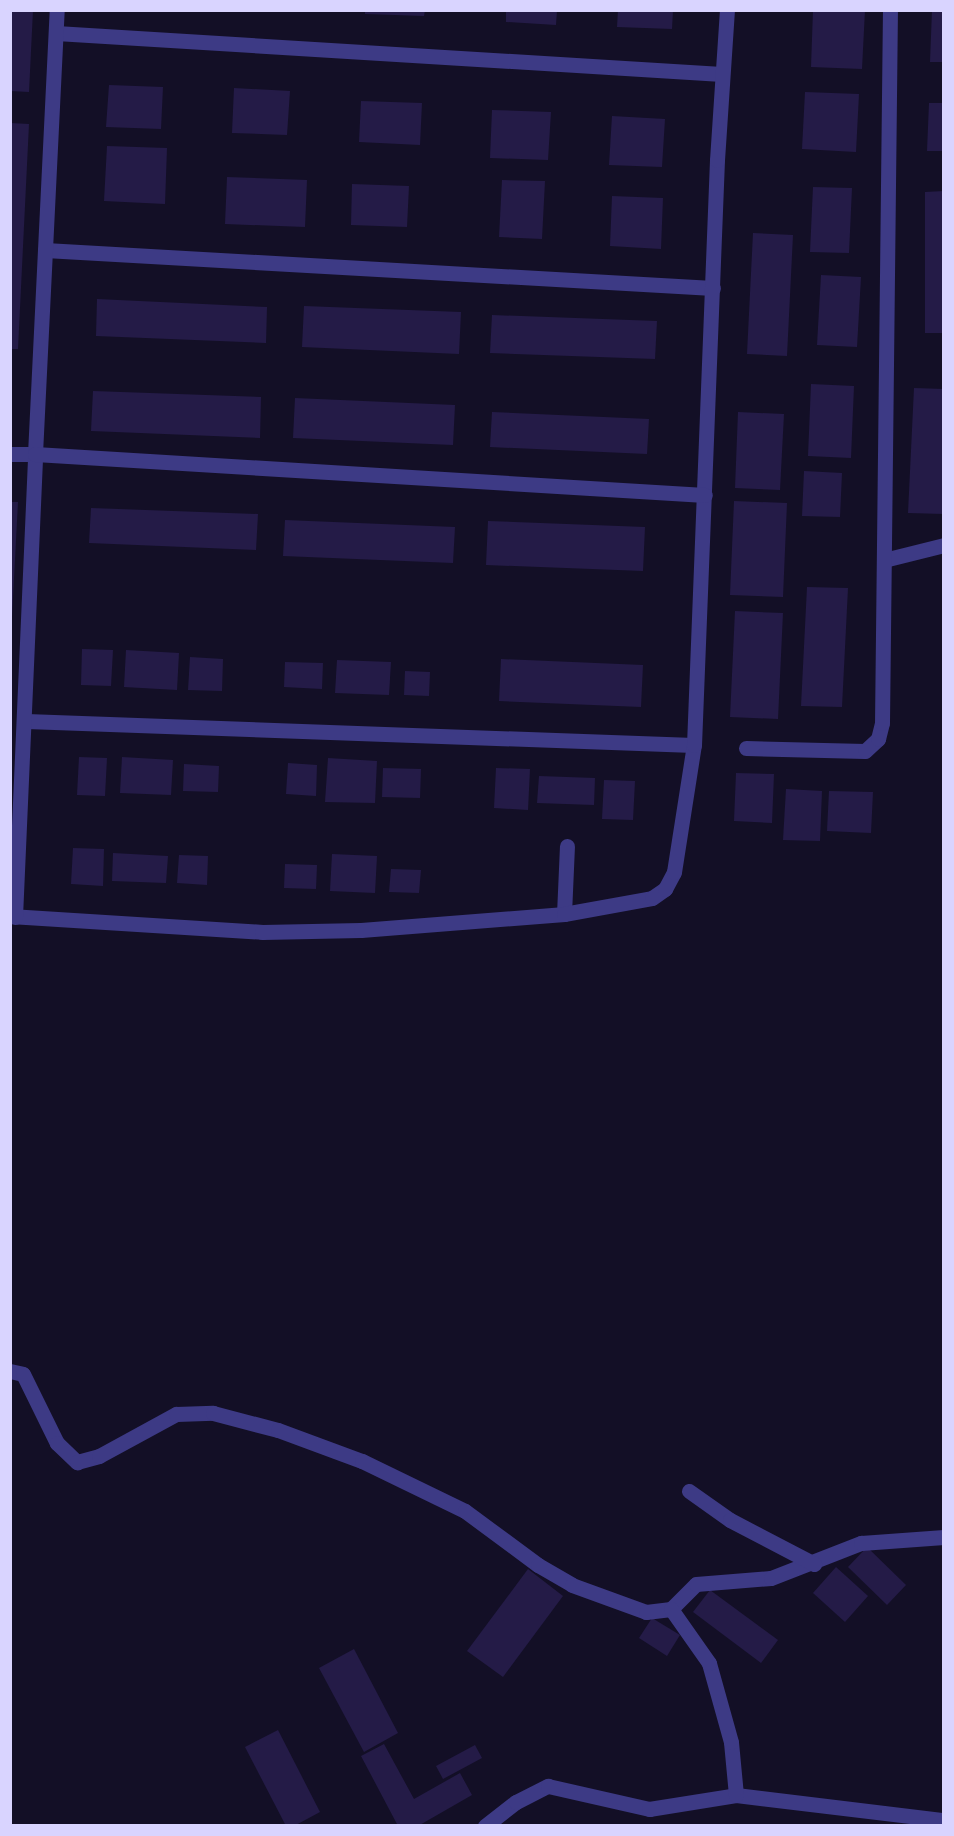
<!DOCTYPE html>
<html>
<head>
<meta charset="utf-8">
<style>
	body { margin:0 }
	#map { position:relative; width:954px; height:1836px; overflow:hidden; background:#130f26; font-family:"Alegreya Sans",sans-serif }
	div>[style] { position:absolute }
	[style*='--x'] { left:calc(var(--x)*1px); top:calc(var(--y)*1px); width:calc(var(--w)*1px); rotate:calc(var(--a)*1deg) }
	.building>* { inset:0; background:#241b47 }
	.lane>* { height:15px; margin:-7.5px; padding:0 7.5px; transform-origin:7.5px; border-radius:7.5px; background:#3d3a85 }
	span { translate:-50% -50%; white-space:nowrap; text-align:center; line-height:1.15; -webkit-text-stroke:6px #130f26; paint-order:stroke }
	.frame { position:absolute; inset:0; border:12px solid #d9d4ff; pointer-events:none }
</style>
</head>
<body>
<div id="map">
	<div class="building">
		<div style="clip-path:polygon(10px 10px,33px 10px,29px 92px,10px 91px)"></div>
		<div style="clip-path:polygon(365px 10px,425px 10px,424px 16px,365px 14px)"></div>
		<div style="clip-path:polygon(506px 10px,557px 10px,556px 25px,506px 22px)"></div>
		<div style="clip-path:polygon(618px 10px,673px 10px,672px 29px,617px 27px)"></div>
		<div style="clip-path:polygon(813px 10px,865px 10px,862px 69px,811px 67px)"></div>
		<div style="clip-path:polygon(932px 10px,944px 10px,944px 62px,930px 62px)"></div>
		<div style="clip-path:polygon(109px 85px,163px 87px,161px 129px,106px 127px)"></div>
		<div style="clip-path:polygon(234px 88px,290px 91px,287px 135px,232px 133px)"></div>
		<div style="clip-path:polygon(805px 92px,859px 94px,856px 152px,802px 149px)"></div>
		<div style="clip-path:polygon(361px 101px,422px 103px,420px 145px,359px 142px)"></div>
		<div style="clip-path:polygon(929px 103px,944px 103px,944px 151px,927px 151px)"></div>
		<div style="clip-path:polygon(492px 110px,551px 112px,548px 160px,490px 158px)"></div>
		<div style="clip-path:polygon(612px 116px,665px 119px,662px 167px,609px 165px)"></div>
		<div style="clip-path:polygon(10px 123px,29px 124px,18px 349px,10px 349px)"></div>
		<div style="clip-path:polygon(107px 146px,167px 148px,165px 204px,104px 201px)"></div>
		<div style="clip-path:polygon(227px 177px,307px 180px,305px 227px,225px 224px)"></div>
		<div style="clip-path:polygon(502px 180px,545px 181px,542px 239px,499px 237px)"></div>
		<div style="clip-path:polygon(352px 184px,409px 186px,407px 227px,351px 225px)"></div>
		<div style="clip-path:polygon(813px 187px,852px 188px,849px 253px,810px 252px)"></div>
		<div style="clip-path:polygon(944px 191px,944px 333px,925px 333px,925px 192px)"></div>
		<div style="clip-path:polygon(612px 196px,663px 198px,661px 249px,610px 246px)"></div>
		<div style="clip-path:polygon(753px 233px,793px 235px,787px 356px,747px 354px)"></div>
		<div style="clip-path:polygon(821px 275px,861px 277px,857px 347px,817px 345px)"></div>
		<div style="clip-path:polygon(97px 299px,267px 307px,266px 343px,96px 336px)"></div>
		<div style="clip-path:polygon(304px 306px,461px 312px,459px 354px,302px 347px)"></div>
		<div style="clip-path:polygon(492px 315px,657px 321px,655px 359px,490px 353px)"></div>
		<div style="clip-path:polygon(811px 384px,854px 386px,851px 458px,808px 456px)"></div>
		<div style="clip-path:polygon(914px 388px,944px 389px,944px 514px,908px 513px)"></div>
		<div style="clip-path:polygon(93px 391px,261px 397px,260px 438px,91px 431px)"></div>
		<div style="clip-path:polygon(295px 398px,455px 405px,453px 445px,293px 438px)"></div>
		<div style="clip-path:polygon(492px 412px,649px 419px,647px 454px,490px 447px)"></div>
		<div style="clip-path:polygon(738px 412px,784px 414px,780px 490px,735px 488px)"></div>
		<div style="clip-path:polygon(804px 471px,842px 473px,840px 517px,802px 516px)"></div>
		<div style="clip-path:polygon(734px 501px,787px 503px,783px 597px,730px 595px)"></div>
		<div style="clip-path:polygon(10px 502px,18px 502px,12px 617px,10px 617px)"></div>
		<div style="clip-path:polygon(91px 508px,258px 514px,256px 550px,89px 543px)"></div>
		<div style="clip-path:polygon(285px 520px,455px 527px,453px 563px,283px 556px)"></div>
		<div style="clip-path:polygon(488px 521px,645px 527px,643px 571px,486px 565px)"></div>
		<div style="clip-path:polygon(807px 587px,848px 588px,842px 707px,801px 706px)"></div>
		<div style="clip-path:polygon(735px 611px,783px 613px,778px 719px,730px 717px)"></div>
		<div style="clip-path:polygon(82px 649px,113px 650px,111px 686px,81px 685px)"></div>
		<div style="clip-path:polygon(126px 650px,179px 653px,177px 690px,124px 687px)"></div>
		<div style="clip-path:polygon(190px 657px,223px 659px,222px 691px,188px 690px)"></div>
		<div style="clip-path:polygon(501px 659px,643px 665px,641px 707px,499px 701px)"></div>
		<div style="clip-path:polygon(337px 660px,391px 662px,389px 695px,335px 693px)"></div>
		<div style="clip-path:polygon(285px 662px,323px 663px,322px 689px,284px 687px)"></div>
		<div style="clip-path:polygon(405px 671px,430px 672px,429px 696px,404px 695px)"></div>
		<div style="clip-path:polygon(79px 757px,107px 758px,105px 796px,77px 795px)"></div>
		<div style="clip-path:polygon(122px 757px,173px 760px,171px 795px,120px 793px)"></div>
		<div style="clip-path:polygon(328px 758px,377px 761px,375px 803px,325px 802px)"></div>
		<div style="clip-path:polygon(288px 763px,317px 765px,316px 796px,286px 794px)"></div>
		<div style="clip-path:polygon(184px 764px,219px 766px,218px 792px,183px 791px)"></div>
		<div style="clip-path:polygon(383px 768px,421px 769px,420px 798px,382px 797px)"></div>
		<div style="clip-path:polygon(496px 768px,530px 769px,528px 810px,494px 808px)"></div>
		<div style="clip-path:polygon(736px 773px,774px 774px,772px 823px,734px 821px)"></div>
		<div style="clip-path:polygon(539px 776px,595px 778px,594px 805px,537px 803px)"></div>
		<div style="clip-path:polygon(604px 780px,635px 781px,633px 820px,602px 819px)"></div>
		<div style="clip-path:polygon(786px 789px,822px 791px,820px 841px,783px 840px)"></div>
		<div style="clip-path:polygon(829px 791px,873px 792px,871px 833px,827px 831px)"></div>
		<div style="clip-path:polygon(73px 848px,104px 849px,103px 886px,71px 884px)"></div>
		<div style="clip-path:polygon(113px 853px,168px 856px,166px 883px,112px 881px)"></div>
		<div style="clip-path:polygon(332px 854px,377px 856px,375px 893px,330px 891px)"></div>
		<div style="clip-path:polygon(179px 855px,208px 856px,207px 885px,177px 883px)"></div>
		<div style="clip-path:polygon(285px 864px,317px 865px,316px 889px,284px 888px)"></div>
		<div style="clip-path:polygon(391px 869px,421px 870px,419px 893px,389px 892px)"></div>
		<div style="clip-path:polygon(867px 1547px,906px 1585px,887px 1605px,848px 1567px)"></div>
		<div style="clip-path:polygon(836px 1567px,868px 1596px,845px 1622px,813px 1593px)"></div>
		<div style="clip-path:polygon(528px 1569px,563px 1596px,503px 1677px,467px 1651px)"></div>
		<div style="clip-path:polygon(710px 1590px,778px 1640px,761px 1663px,693px 1612px)"></div>
		<div style="clip-path:polygon(652px 1618px,680px 1635px,667px 1656px,639px 1638px)"></div>
		<div style="clip-path:polygon(354px 1649px,398px 1733px,364px 1752px,319px 1668px)"></div>
		<div style="clip-path:polygon(278px 1730px,320px 1812px,294px 1826px,286px 1826px,245px 1747px)"></div>
		<div style="clip-path:polygon(384px 1744px,414px 1799px,460px 1773px,472px 1795px,418px 1826px,398px 1826px,361px 1756px)"></div>
		<div style="clip-path:polygon(475px 1745px,482px 1758px,443px 1779px,436px 1766px)"></div>
	</div>
	<div class="lane">
		<div style="--x:56;--y:33;--w:667;--a:3.52"></div>
		<div style="--x:45;--y:250;--w:669;--a:3.26"></div>
		<div style="--x:10;--y:454;--w:25;--a:0"></div>
		<div style="--x:35;--y:454;--w:445;--a:-87.2"></div>
		<div style="--x:884;--y:560;--w:62;--a:-14"></div>
		<div style="--x:26;--y:721;--w:668;--a:2.06"></div>
		<div style="--x:746;--y:748;--w:119;--a:1.4"></div>
		<div style="--x:865;--y:751;--w:18;--a:-43"></div>
		<div style="--x:878;--y:739;--w:16;--a:-76"></div>
		<div style="--x:882;--y:723;--w:713;--a:-89.36"></div>
		<div style="--x:564;--y:914;--w:68;--a:-87.5"></div>
		<div style="--x:10;--y:916;--w:253;--a:3.6"></div>
		<div style="--x:262;--y:932;--w:99;--a:-1.2"></div>
		<div style="--x:361;--y:930;--w:204;--a:-4.5"></div>
		<div style="--x:564;--y:914;--w:89;--a:-10.3"></div>
		<div style="--x:652;--y:898;--w:16;--a:-35"></div>
		<div style="--x:665;--y:889;--w:19;--a:-62"></div>
		<div style="--x:674;--y:872;--w:129;--a:-81.1"></div>
		<div style="--x:694;--y:745;--w:585;--a:-87.75"></div>
		<div style="--x:717;--y:160;--w:150;--a:-86.2"></div>
		<div style="--x:15;--y:917;--w:463;--a:-87.5"></div>
		<div style="--x:35;--y:454;--w:671;--a:3.5"></div>
		<div style="--x:10;--y:1371;--w:13;--a:13"></div>
		<div style="--x:23;--y:1374;--w:77;--a:63.8"></div>
		<div style="--x:57;--y:1443;--w:28;--a:44"></div>
		<div style="--x:77;--y:1462;--w:23;--a:-15"></div>
		<div style="--x:99;--y:1456;--w:88;--a:-28.6"></div>
		<div style="--x:176;--y:1414;--w:37;--a:-2"></div>
		<div style="--x:213;--y:1413;--w:67;--a:14.7"></div>
		<div style="--x:278;--y:1430;--w:90;--a:20.3"></div>
		<div style="--x:362;--y:1461;--w:114;--a:25.9"></div>
		<div style="--x:465;--y:1511;--w:91;--a:36.5"></div>
		<div style="--x:538;--y:1565;--w:39;--a:30"></div>
		<div style="--x:572;--y:1585;--w:79;--a:20"></div>
		<div style="--x:646;--y:1612;--w:25;--a:-7"></div>
		<div style="--x:671;--y:1609;--w:35;--a:-45"></div>
		<div style="--x:696;--y:1584;--w:75;--a:-4.6"></div>
		<div style="--x:771;--y:1578;--w:97;--a:-21.3"></div>
		<div style="--x:861;--y:1543;--w:83;--a:-4.1"></div>
		<div style="--x:689;--y:1491;--w:50;--a:35.3"></div>
		<div style="--x:730;--y:1520;--w:95;--a:27.6"></div>
		<div style="--x:736;--y:1795;--w:209;--a:6.9"></div>
		<div style="--x:485;--y:1826;--w:39;--a:-38"></div>
		<div style="--x:516;--y:1802;--w:36;--a:-27"></div>
		<div style="--x:548;--y:1786;--w:104;--a:12.8"></div>
		<div style="--x:649;--y:1809;--w:88;--a:-9.1"></div>
		<div style="--x:736;--y:1795;--w:53;--a:-95.4"></div>
		<div style="--x:731;--y:1742;--w:82;--a:-105.6"></div>
		<div style="--x:709;--y:1663;--w:66;--a:-125.1"></div>
	</div>
	<div class="frame"></div>
</div>
</body>
</html>
